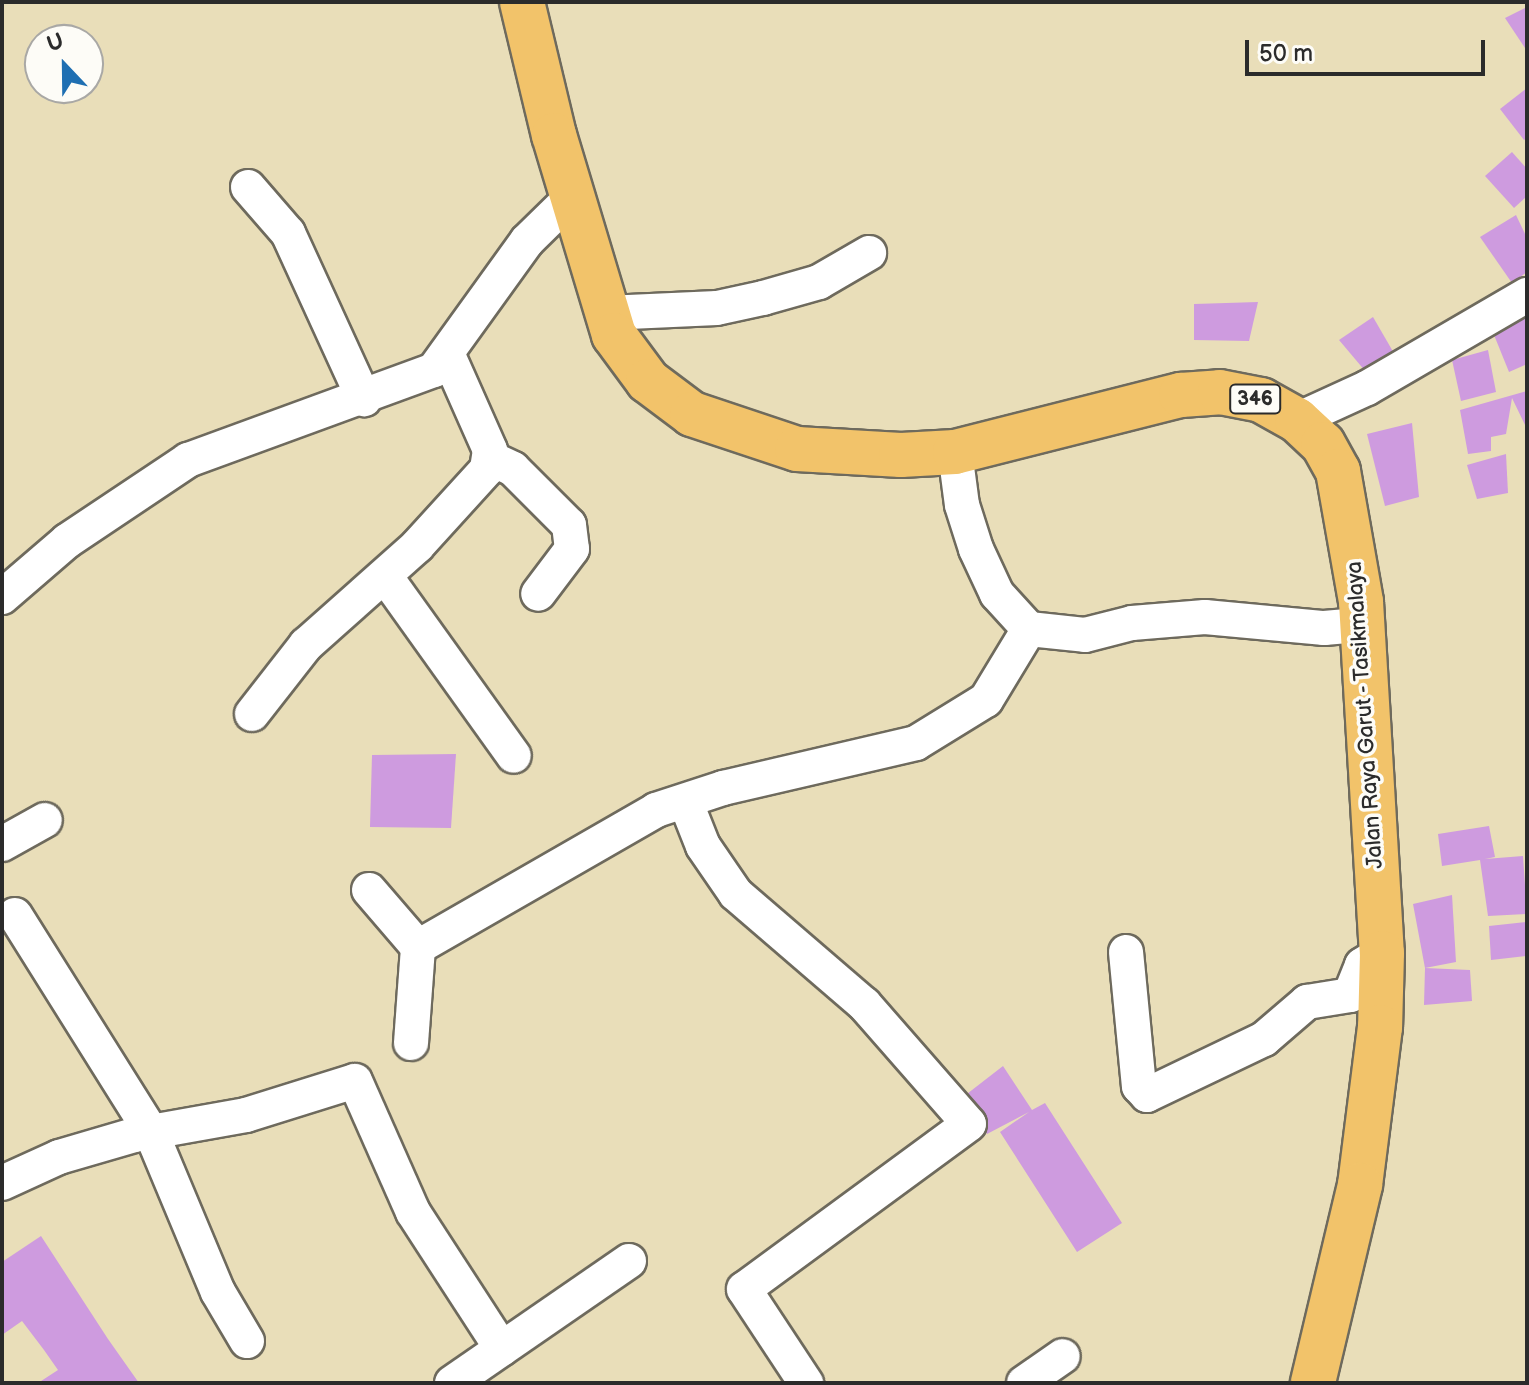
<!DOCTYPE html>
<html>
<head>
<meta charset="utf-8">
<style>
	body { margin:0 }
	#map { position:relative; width:1529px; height:1385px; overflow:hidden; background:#e9deb9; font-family:"Balsamiq Sans",sans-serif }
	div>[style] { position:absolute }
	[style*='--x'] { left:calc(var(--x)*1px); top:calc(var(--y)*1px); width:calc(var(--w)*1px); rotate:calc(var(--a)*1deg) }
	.building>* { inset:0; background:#ce9bdf }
	.roads { filter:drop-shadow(2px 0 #6e6a5d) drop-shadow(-2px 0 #6e6a5d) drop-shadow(0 2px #6e6a5d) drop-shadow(0 -2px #6e6a5d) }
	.street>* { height:34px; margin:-17px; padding:0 17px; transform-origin:17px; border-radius:17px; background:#fff }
	.primary>* { height:44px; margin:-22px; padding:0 22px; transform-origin:22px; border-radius:22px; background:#f2c36a }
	span { translate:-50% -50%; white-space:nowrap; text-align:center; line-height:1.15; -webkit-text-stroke:7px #fdfcf7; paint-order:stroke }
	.shield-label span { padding:2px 6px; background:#fdfcf7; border:2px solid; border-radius:6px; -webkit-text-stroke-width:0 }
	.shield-label { font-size:20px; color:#2b2b2b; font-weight:700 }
	.street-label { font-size:22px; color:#2b2b2b }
	.frame { position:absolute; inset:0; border:4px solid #2b2b2b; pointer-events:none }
	.north { position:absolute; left:24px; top:24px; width:80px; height:80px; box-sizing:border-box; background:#fdfcf7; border:2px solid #a9a8a5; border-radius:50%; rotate:338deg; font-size:22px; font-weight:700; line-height:32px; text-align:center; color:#2b2b2b }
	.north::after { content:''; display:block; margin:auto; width:28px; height:36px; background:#1f6fb2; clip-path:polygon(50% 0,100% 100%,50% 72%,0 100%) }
	.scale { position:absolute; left:1245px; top:40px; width:240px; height:36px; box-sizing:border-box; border:4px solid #2b2b2b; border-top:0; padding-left:10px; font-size:24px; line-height:28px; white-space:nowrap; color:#2b2b2b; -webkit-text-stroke:6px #fdfcf7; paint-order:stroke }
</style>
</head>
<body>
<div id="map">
	<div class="building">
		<div style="clip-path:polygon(1527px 7px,1527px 51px,1505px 18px)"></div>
		<div style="clip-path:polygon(1527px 88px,1527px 138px,1524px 140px,1500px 109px)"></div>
		<div style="clip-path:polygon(1512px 152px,1527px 169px,1527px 196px,1514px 208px,1485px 176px)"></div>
		<div style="clip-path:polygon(1516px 215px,1527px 238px,1527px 272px,1512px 283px,1480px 237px)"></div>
		<div style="clip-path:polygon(1258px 302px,1249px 341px,1194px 340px,1194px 304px)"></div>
		<div style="clip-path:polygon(1527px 307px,1527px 364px,1509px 372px,1492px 330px)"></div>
		<div style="clip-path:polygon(1373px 317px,1395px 355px,1366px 372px,1339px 340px)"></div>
		<div style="clip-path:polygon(1488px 350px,1496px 392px,1461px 401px,1452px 360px)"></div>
		<div style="clip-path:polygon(1527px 391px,1527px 429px,1512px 398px,1506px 434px,1491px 437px,1491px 451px,1468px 454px,1460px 410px)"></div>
		<div style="clip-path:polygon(1412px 423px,1419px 497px,1385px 506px,1367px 434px)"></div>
		<div style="clip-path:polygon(1506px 454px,1508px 493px,1477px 499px,1467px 465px)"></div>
		<div style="clip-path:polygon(456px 754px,451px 828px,370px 827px,372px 755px)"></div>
		<div style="clip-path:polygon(1489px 826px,1495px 857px,1485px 859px,1523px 856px,1527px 914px,1488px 916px,1480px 860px,1442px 866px,1438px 834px)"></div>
		<div style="clip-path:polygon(1452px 895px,1456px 962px,1425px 968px,1413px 904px)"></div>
		<div style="clip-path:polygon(1527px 922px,1527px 956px,1491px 960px,1489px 926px)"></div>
		<div style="clip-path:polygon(1425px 968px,1470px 970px,1472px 1001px,1424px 1005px)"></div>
		<div style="clip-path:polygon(1003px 1066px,1032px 1110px,1045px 1103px,1122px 1223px,1077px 1252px,1000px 1132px,1029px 1112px,987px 1134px,963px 1097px)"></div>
		<div style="clip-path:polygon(41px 1236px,108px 1339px,139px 1383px,38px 1383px,58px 1370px,44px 1350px,22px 1321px,2px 1335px,2px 1262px)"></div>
	</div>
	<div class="roads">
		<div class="street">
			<div style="--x:248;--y:187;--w:61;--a:49"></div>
			<div style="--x:288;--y:233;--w:183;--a:65.4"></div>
			<div style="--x:606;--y:313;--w:111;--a:-2.6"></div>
			<div style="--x:717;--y:308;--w:47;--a:-12.3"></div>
			<div style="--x:763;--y:298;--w:58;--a:-15.9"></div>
			<div style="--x:819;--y:282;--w:58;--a:-30.1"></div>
			<div style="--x:1297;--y:420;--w:77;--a:-24.6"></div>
			<div style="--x:1367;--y:388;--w:185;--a:-30.2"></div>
			<div style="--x:955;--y:452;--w:53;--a:82.5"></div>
			<div style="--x:962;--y:505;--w:46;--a:72.3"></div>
			<div style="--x:976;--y:549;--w:50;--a:65"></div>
			<div style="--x:997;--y:594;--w:47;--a:47.6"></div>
			<div style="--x:1029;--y:629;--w:56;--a:6.1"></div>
			<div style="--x:1085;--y:635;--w:49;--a:-14.3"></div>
			<div style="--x:1132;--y:623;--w:73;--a:-4.7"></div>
			<div style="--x:1205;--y:617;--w:120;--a:5.3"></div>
			<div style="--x:1324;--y:628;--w:35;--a:-5"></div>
			<div style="--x:492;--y:459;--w:23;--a:25"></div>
			<div style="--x:513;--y:469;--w:79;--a:45"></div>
			<div style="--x:569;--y:525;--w:24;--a:83"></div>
			<div style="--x:572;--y:549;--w:56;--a:127.1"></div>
			<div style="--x:385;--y:576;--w:221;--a:54.4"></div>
			<div style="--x:2;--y:597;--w:86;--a:-40.7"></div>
			<div style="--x:67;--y:541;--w:146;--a:-33.8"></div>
			<div style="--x:188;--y:460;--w:262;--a:-20.1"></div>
			<div style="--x:434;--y:370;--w:159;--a:-54.2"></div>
			<div style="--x:527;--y:241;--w:63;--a:-44.4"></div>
			<div style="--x:252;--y:714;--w:88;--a:-52"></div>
			<div style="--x:306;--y:645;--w:149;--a:-41.7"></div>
			<div style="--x:417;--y:546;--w:104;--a:-47.7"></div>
			<div style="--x:487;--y:469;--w:19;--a:-81"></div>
			<div style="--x:490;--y:450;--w:106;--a:-113.9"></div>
			<div style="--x:686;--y:803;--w:46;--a:68.4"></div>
			<div style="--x:703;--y:846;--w:58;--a:55.5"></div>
			<div style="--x:736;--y:894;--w:169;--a:40.7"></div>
			<div style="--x:864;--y:1004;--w:159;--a:48.8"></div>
			<div style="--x:969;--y:1124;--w:279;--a:143.7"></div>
			<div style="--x:744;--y:1289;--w:113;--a:56.6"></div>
			<div style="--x:2;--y:844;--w:49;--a:-29.2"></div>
			<div style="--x:369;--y:890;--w:75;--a:49.3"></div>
			<div style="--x:418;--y:947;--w:275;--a:-29.9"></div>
			<div style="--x:656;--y:810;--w:71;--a:-18.2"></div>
			<div style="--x:723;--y:788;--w:198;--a:-13.1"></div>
			<div style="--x:916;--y:743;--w:82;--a:-31.6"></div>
			<div style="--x:986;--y:700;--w:83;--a:-58.8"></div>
			<div style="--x:15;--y:915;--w:256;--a:57.9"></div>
			<div style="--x:151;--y:1132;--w:173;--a:67.3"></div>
			<div style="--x:218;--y:1292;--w:57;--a:59.4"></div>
			<div style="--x:1126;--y:952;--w:135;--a:84.5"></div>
			<div style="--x:1139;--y:1086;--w:12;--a:48"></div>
			<div style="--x:1147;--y:1095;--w:130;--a:-25.6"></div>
			<div style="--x:1264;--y:1039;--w:57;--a:-40.7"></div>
			<div style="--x:1307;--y:1002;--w:44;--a:-9.2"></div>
			<div style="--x:1350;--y:995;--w:32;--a:-68"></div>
			<div style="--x:1362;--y:965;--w:23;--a:-31"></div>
			<div style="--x:411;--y:1043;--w:96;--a:-85.8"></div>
			<div style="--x:2;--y:1183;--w:63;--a:-24.5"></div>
			<div style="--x:59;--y:1157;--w:78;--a:-16.3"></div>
			<div style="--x:134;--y:1135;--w:114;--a:-10.1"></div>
			<div style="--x:246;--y:1115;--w:114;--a:-17.3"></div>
			<div style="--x:355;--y:1081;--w:143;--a:66.1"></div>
			<div style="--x:413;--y:1212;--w:163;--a:57"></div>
			<div style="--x:452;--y:1383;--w:215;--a:-34.6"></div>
			<div style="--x:1024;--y:1383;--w:47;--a:-34.7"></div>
		</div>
		<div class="primary">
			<div style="--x:522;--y:2;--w:137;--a:76.5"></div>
			<div style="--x:554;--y:135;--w:209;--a:73.3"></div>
			<div style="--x:614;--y:335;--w:57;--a:53.5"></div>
			<div style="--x:648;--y:381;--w:55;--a:36.9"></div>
			<div style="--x:692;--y:414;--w:111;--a:18.4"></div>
			<div style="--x:797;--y:449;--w:104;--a:3.3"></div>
			<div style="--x:901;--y:455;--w:54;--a:-3.2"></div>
			<div style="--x:955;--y:452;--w:233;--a:-14.2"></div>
			<div style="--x:1181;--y:395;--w:39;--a:-4"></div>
			<div style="--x:1220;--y:392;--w:42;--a:11"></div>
			<div style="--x:1261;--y:400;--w:41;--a:29.1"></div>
			<div style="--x:1297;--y:420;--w:35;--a:43"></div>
			<div style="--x:1323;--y:444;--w:31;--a:61"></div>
			<div style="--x:1338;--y:471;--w:133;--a:80"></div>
			<div style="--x:1361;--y:602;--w:352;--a:86.6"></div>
			<div style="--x:1382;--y:953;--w:74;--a:91.5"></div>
			<div style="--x:1380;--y:1027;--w:159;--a:97.2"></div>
			<div style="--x:1360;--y:1185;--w:204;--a:103.4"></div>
		</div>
	</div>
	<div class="shield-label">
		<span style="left:1255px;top:399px">346</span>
	</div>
	<div class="street-label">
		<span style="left:1365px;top:715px;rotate:-94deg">Jalan Raya Garut - Tasikmalaya</span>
	</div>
	<div class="frame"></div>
	<div class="north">U</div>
	<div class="scale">50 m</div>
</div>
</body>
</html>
